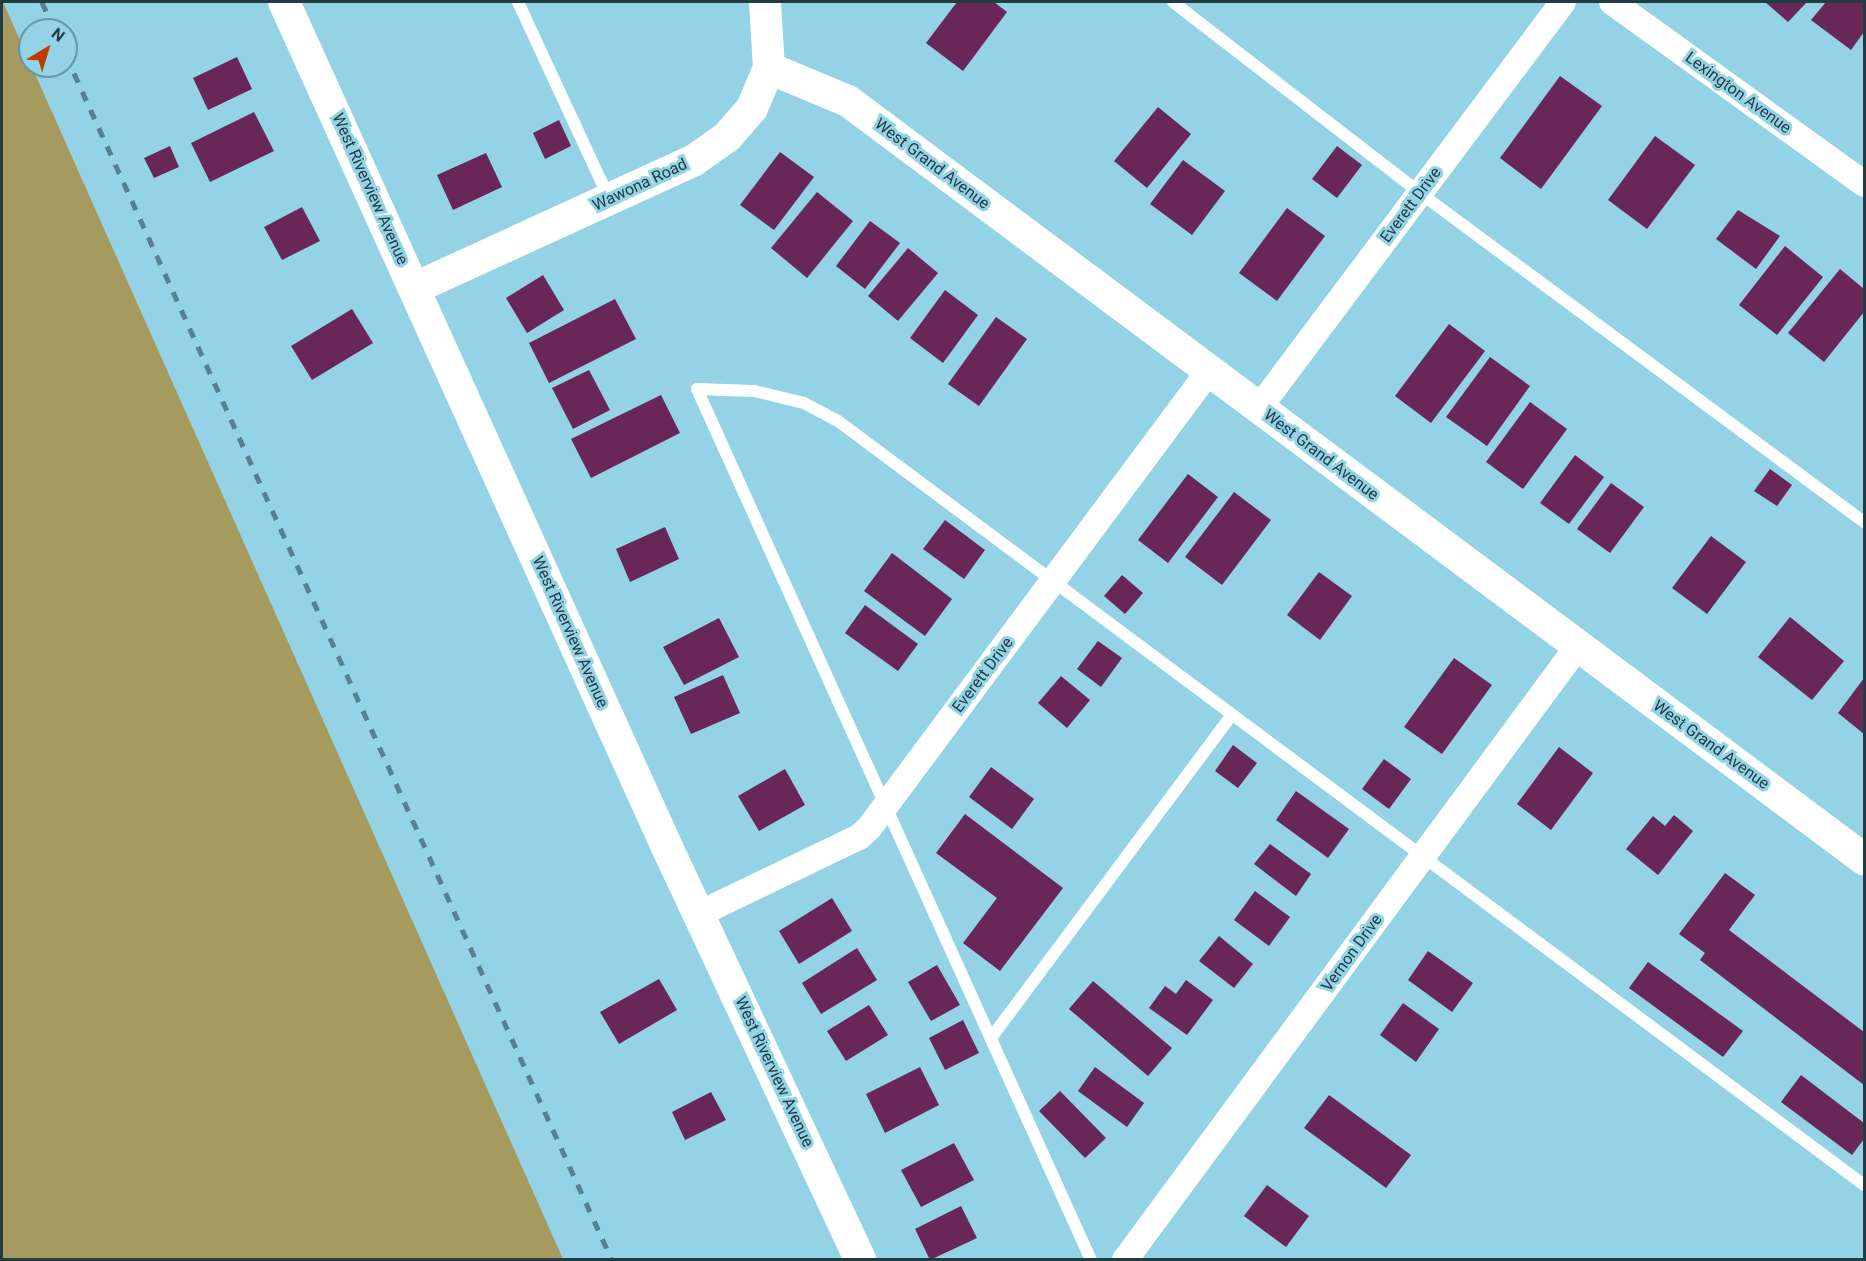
<!DOCTYPE html>
<html>
<head>
<meta charset="utf-8">
<style>
	body { margin:0 }
	#map { position:relative; width:1866px; height:1261px; overflow:hidden; background:#93d3e5; font-family:Roboto,sans-serif }
	div>[style] { position:absolute }
	[style*='--x'] { left:calc(var(--x)*1px); top:calc(var(--y)*1px); width:calc(var(--w)*1px); rotate:calc(var(--a)*1deg) }
	.green>* { inset:0; background:#a79a5f }
	.building>* { inset:0; background:#682659 }
	.service>* { height:12px; margin:-6px; padding:0 6px; transform-origin:6px; border-radius:6px; background:#fff }
	.minor>* { height:26px; margin:-13px; padding:0 13px; transform-origin:13px; border-radius:13px; background:#fff }
	.tertiary>* { height:32px; margin:-16px; padding:0 16px; transform-origin:16px; border-radius:16px; background:#fff }
	.rail>* { height:4.5px; margin-top:-2.25px; transform-origin:0; background:repeating-linear-gradient(90deg,#56818e 0 10px,transparent 0 20px) }
	span { translate:-50% -50%; white-space:nowrap; text-align:center; line-height:1.15; -webkit-text-stroke:6px #93d3e5; paint-order:stroke }
	.street-label { font-size:16px; color:#223c44 }
	.frame { position:absolute; inset:0; border:3px solid #223c44; pointer-events:none }
	.north { position:absolute; left:18px; top:18px; width:60px; height:60px; box-sizing:border-box; background:#93d3e5; border:2px solid #6697a5; border-radius:50%; rotate:38deg; font-size:16px; font-weight:700; line-height:24px; text-align:center; color:#223c44 }
	.north::after { content:''; display:block; margin:auto; width:21px; height:27px; background:#c03900; clip-path:polygon(50% 0,100% 100%,50% 72%,0 100%) }
</style>
</head>
<body>
<div id="map">
	<div class="green">
		<div style="clip-path:polygon(2px 2px,3px 2px,563px 1259px,2px 1259px)"></div>
	</div>
	<div class="building">
		<div style="clip-path:polygon(957px 2px,994px 2px,1007px 12px,963px 71px,926px 43px)"></div>
		<div style="clip-path:polygon(1765px 2px,1807px 2px,1788px 22px)"></div>
		<div style="clip-path:polygon(1826px 2px,1864px 2px,1864px 32px,1851px 50px,1811px 20px)"></div>
		<div style="clip-path:polygon(237px 57px,252px 89px,208px 110px,193px 78px)"></div>
		<div style="clip-path:polygon(1560px 76px,1602px 106px,1541px 189px,1500px 158px)"></div>
		<div style="clip-path:polygon(1158px 107px,1191px 134px,1147px 188px,1114px 161px)"></div>
		<div style="clip-path:polygon(254px 112px,274px 151px,210px 182px,191px 143px)"></div>
		<div style="clip-path:polygon(559px 120px,571px 146px,545px 159px,533px 133px)"></div>
		<div style="clip-path:polygon(1655px 136px,1695px 165px,1647px 229px,1608px 200px)"></div>
		<div style="clip-path:polygon(170px 146px,179px 167px,154px 178px,144px 158px)"></div>
		<div style="clip-path:polygon(1337px 146px,1362px 165px,1337px 198px,1312px 179px)"></div>
		<div style="clip-path:polygon(780px 152px,814px 177px,774px 230px,740px 205px)"></div>
		<div style="clip-path:polygon(486px 153px,502px 187px,453px 210px,437px 175px)"></div>
		<div style="clip-path:polygon(1183px 160px,1225px 191px,1192px 235px,1150px 204px)"></div>
		<div style="clip-path:polygon(817px 192px,853px 221px,807px 278px,771px 248px)"></div>
		<div style="clip-path:polygon(302px 207px,320px 241px,282px 260px,264px 227px)"></div>
		<div style="clip-path:polygon(1287px 208px,1325px 236px,1277px 301px,1239px 273px)"></div>
		<div style="clip-path:polygon(1738px 210px,1780px 236px,1756px 269px,1716px 239px)"></div>
		<div style="clip-path:polygon(870px 221px,900px 243px,865px 289px,836px 266px)"></div>
		<div style="clip-path:polygon(1785px 246px,1823px 277px,1777px 335px,1739px 305px)"></div>
		<div style="clip-path:polygon(908px 248px,938px 273px,898px 321px,868px 296px)"></div>
		<div style="clip-path:polygon(1840px 269px,1864px 289px,1864px 312px,1824px 362px,1788px 333px)"></div>
		<div style="clip-path:polygon(543px 275px,564px 310px,527px 333px,506px 298px)"></div>
		<div style="clip-path:polygon(945px 290px,978px 315px,943px 363px,910px 338px)"></div>
		<div style="clip-path:polygon(615px 299px,636px 339px,549px 383px,529px 343px)"></div>
		<div style="clip-path:polygon(352px 309px,373px 343px,312px 380px,291px 346px)"></div>
		<div style="clip-path:polygon(996px 317px,1027px 339px,979px 406px,948px 384px)"></div>
		<div style="clip-path:polygon(1449px 324px,1485px 351px,1431px 423px,1395px 396px)"></div>
		<div style="clip-path:polygon(1490px 357px,1530px 386px,1487px 446px,1446px 417px)"></div>
		<div style="clip-path:polygon(589px 370px,610px 410px,573px 429px,552px 388px)"></div>
		<div style="clip-path:polygon(661px 395px,680px 433px,591px 478px,571px 439px)"></div>
		<div style="clip-path:polygon(1530px 402px,1567px 429px,1523px 489px,1486px 462px)"></div>
		<div style="clip-path:polygon(1575px 455px,1604px 477px,1569px 524px,1540px 503px)"></div>
		<div style="clip-path:polygon(1770px 469px,1792px 485px,1777px 506px,1754px 491px)"></div>
		<div style="clip-path:polygon(1188px 474px,1218px 497px,1168px 563px,1138px 540px)"></div>
		<div style="clip-path:polygon(1611px 483px,1644px 507px,1610px 553px,1577px 529px)"></div>
		<div style="clip-path:polygon(1234px 492px,1271px 520px,1222px 585px,1185px 557px)"></div>
		<div style="clip-path:polygon(945px 520px,985px 550px,964px 579px,923px 549px)"></div>
		<div style="clip-path:polygon(665px 527px,679px 559px,630px 582px,616px 549px)"></div>
		<div style="clip-path:polygon(1711px 536px,1746px 562px,1707px 614px,1672px 588px)"></div>
		<div style="clip-path:polygon(892px 553px,952px 599px,925px 636px,864px 591px)"></div>
		<div style="clip-path:polygon(1319px 572px,1352px 596px,1320px 640px,1287px 615px)"></div>
		<div style="clip-path:polygon(1122px 575px,1143px 593px,1125px 614px,1104px 596px)"></div>
		<div style="clip-path:polygon(865px 605px,918px 644px,898px 671px,845px 633px)"></div>
		<div style="clip-path:polygon(1790px 617px,1844px 661px,1812px 700px,1758px 657px)"></div>
		<div style="clip-path:polygon(719px 618px,739px 657px,684px 685px,663px 647px)"></div>
		<div style="clip-path:polygon(1098px 641px,1122px 658px,1101px 687px,1077px 669px)"></div>
		<div style="clip-path:polygon(1454px 658px,1492px 685px,1442px 754px,1404px 727px)"></div>
		<div style="clip-path:polygon(723px 675px,740px 713px,691px 734px,674px 697px)"></div>
		<div style="clip-path:polygon(1061px 676px,1090px 700px,1067px 728px,1038px 703px)"></div>
		<div style="clip-path:polygon(1864px 678px,1864px 734px,1838px 713px)"></div>
		<div style="clip-path:polygon(1233px 745px,1257px 763px,1238px 788px,1215px 771px)"></div>
		<div style="clip-path:polygon(1559px 747px,1593px 773px,1551px 830px,1517px 804px)"></div>
		<div style="clip-path:polygon(1384px 759px,1411px 779px,1389px 809px,1362px 789px)"></div>
		<div style="clip-path:polygon(991px 767px,1034px 799px,1012px 829px,969px 797px)"></div>
		<div style="clip-path:polygon(785px 769px,805px 805px,759px 831px,738px 796px)"></div>
		<div style="clip-path:polygon(1296px 791px,1349px 829px,1328px 858px,1276px 820px)"></div>
		<div style="clip-path:polygon(965px 814px,1063px 888px,1000px 971px,963px 943px,997px 898px,936px 853px)"></div>
		<div style="clip-path:polygon(1674px 815px,1693px 831px,1658px 875px,1626px 849px,1653px 816px,1665px 826px)"></div>
		<div style="clip-path:polygon(1270px 844px,1311px 874px,1296px 896px,1254px 864px)"></div>
		<div style="clip-path:polygon(1725px 873px,1755px 895px,1729px 930px,1864px 1032px,1864px 1085px,1700px 960px,1705px 953px,1679px 934px)"></div>
		<div style="clip-path:polygon(1255px 891px,1290px 917px,1269px 946px,1234px 920px)"></div>
		<div style="clip-path:polygon(832px 898px,852px 931px,799px 964px,779px 931px)"></div>
		<div style="clip-path:polygon(1219px 936px,1253px 964px,1234px 988px,1199px 961px)"></div>
		<div style="clip-path:polygon(857px 948px,877px 980px,821px 1014px,802px 983px)"></div>
		<div style="clip-path:polygon(1428px 951px,1473px 983px,1452px 1012px,1408px 980px)"></div>
		<div style="clip-path:polygon(1648px 962px,1743px 1031px,1723px 1057px,1629px 988px)"></div>
		<div style="clip-path:polygon(937px 965px,960px 1005px,931px 1021px,908px 982px)"></div>
		<div style="clip-path:polygon(659px 979px,677px 1010px,619px 1044px,600px 1012px)"></div>
		<div style="clip-path:polygon(1186px 980px,1213px 1000px,1187px 1035px,1149px 1008px,1165px 986px,1176px 994px)"></div>
		<div style="clip-path:polygon(1093px 981px,1172px 1048px,1148px 1076px,1069px 1009px)"></div>
		<div style="clip-path:polygon(1403px 1003px,1439px 1029px,1416px 1062px,1380px 1035px)"></div>
		<div style="clip-path:polygon(869px 1005px,888px 1035px,846px 1061px,827px 1031px)"></div>
		<div style="clip-path:polygon(963px 1020px,979px 1053px,945px 1070px,929px 1038px)"></div>
		<div style="clip-path:polygon(920px 1067px,939px 1105px,885px 1133px,866px 1094px)"></div>
		<div style="clip-path:polygon(1095px 1067px,1144px 1103px,1127px 1127px,1078px 1091px)"></div>
		<div style="clip-path:polygon(1801px 1075px,1864px 1123px,1864px 1139px,1852px 1155px,1781px 1102px)"></div>
		<div style="clip-path:polygon(1060px 1091px,1106px 1138px,1085px 1158px,1039px 1111px)"></div>
		<div style="clip-path:polygon(711px 1092px,726px 1120px,685px 1140px,672px 1112px)"></div>
		<div style="clip-path:polygon(1329px 1095px,1411px 1155px,1386px 1188px,1304px 1128px)"></div>
		<div style="clip-path:polygon(954px 1143px,974px 1180px,921px 1207px,901px 1170px)"></div>
		<div style="clip-path:polygon(1267px 1185px,1309px 1216px,1286px 1247px,1244px 1216px)"></div>
		<div style="clip-path:polygon(961px 1206px,977px 1238px,930px 1260px,915px 1229px)"></div>
	</div>
	<div class="service">
		<div style="--x:518;--y:2;--w:216;--a:65.1"></div>
		<div style="--x:1173;--y:2;--w:312;--a:37.7"></div>
		<div style="--x:1420;--y:193;--w:553;--a:36.54"></div>
		<div style="--x:991;--y:1038;--w:403;--a:-53.3"></div>
		<div style="--x:1091;--y:1260;--w:956;--a:-114.34"></div>
		<div style="--x:697;--y:389;--w:57;--a:2"></div>
		<div style="--x:754;--y:391;--w:51;--a:13.5"></div>
		<div style="--x:804;--y:403;--w:38;--a:28"></div>
		<div style="--x:838;--y:421;--w:1279;--a:36.67"></div>
	</div>
	<div class="minor">
		<div style="--x:1612;--y:2;--w:311;--a:35.8"></div>
		<div style="--x:1259;--y:408;--w:507;--a:-53.18"></div>
		<div style="--x:701;--y:913;--w:175;--a:-25.7"></div>
		<div style="--x:859;--y:837;--w:13;--a:-42"></div>
		<div style="--x:869;--y:828;--w:570;--a:-53.35"></div>
		<div style="--x:1125;--y:1260;--w:763;--a:-53.58"></div>
	</div>
	<div class="tertiary">
		<div style="--x:284;--y:2;--w:926;--a:65.62"></div>
		<div style="--x:666;--y:845;--w:458;--a:64.9"></div>
		<div style="--x:769;--y:68;--w:86;--a:22.7"></div>
		<div style="--x:848;--y:101;--w:1268;--a:36.73"></div>
		<div style="--x:415;--y:288;--w:306;--a:-24.6"></div>
		<div style="--x:693;--y:161;--w:42;--a:-35.2"></div>
		<div style="--x:727;--y:137;--w:38;--a:-49"></div>
		<div style="--x:752;--y:108;--w:43;--a:-67"></div>
		<div style="--x:769;--y:68;--w:66;--a:-93.5"></div>
	</div>
	<div class="rail">
		<div style="--x:42;--y:2;--w:31;--a:65"></div>
		<div style="--x:66;--y:55;--w:1323;--a:65.62"></div>
	</div>
	<div class="street-label">
		<span style="left:1738px;top:93px;rotate:36deg">Lexington Avenue</span>
		<span style="left:932px;top:164px;rotate:37deg">West Grand Avenue</span>
		<span style="left:640px;top:185px;rotate:-25deg">Wawona Road</span>
		<span style="left:370px;top:189px;rotate:66deg">West Riverview Avenue</span>
		<span style="left:1411px;top:205px;rotate:-53deg">Everett Drive</span>
		<span style="left:1321px;top:455px;rotate:37deg">West Grand Avenue</span>
		<span style="left:570px;top:632px;rotate:66deg">West Riverview Avenue</span>
		<span style="left:983px;top:675px;rotate:-53deg">Everett Drive</span>
		<span style="left:1711px;top:745px;rotate:36deg">West Grand Avenue</span>
		<span style="left:1352px;top:953px;rotate:-54deg">Vernon Drive</span>
		<span style="left:774px;top:1072px;rotate:65deg">West Riverview Avenue</span>
	</div>
	<div class="frame"></div>
	<div class="north">N</div>
</div>
</body>
</html>
